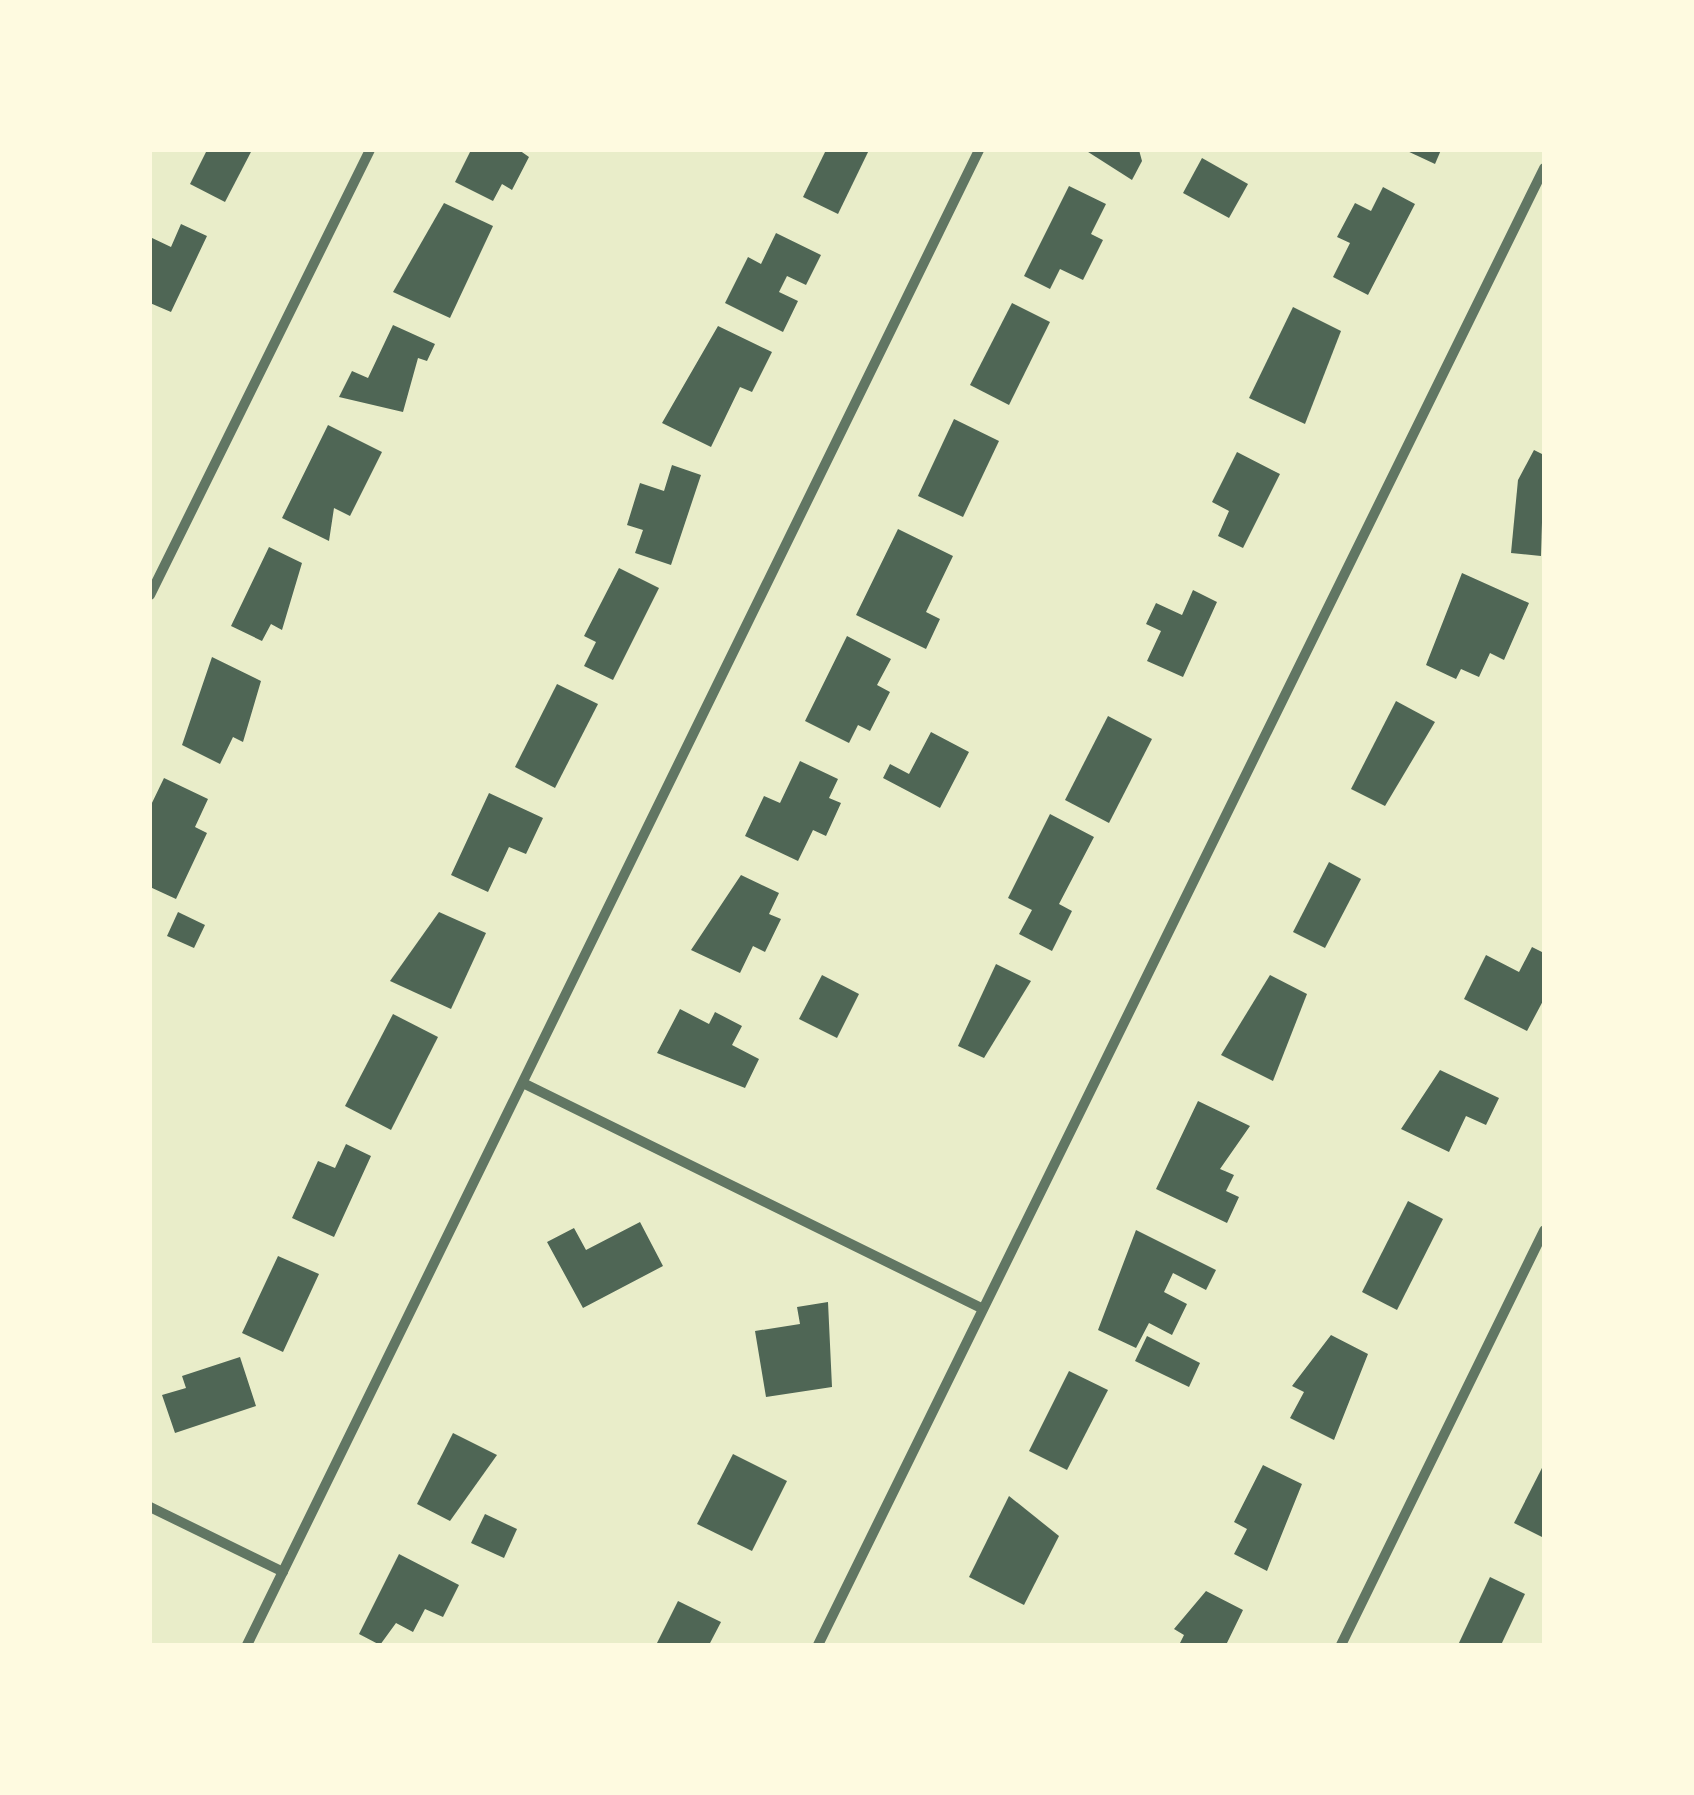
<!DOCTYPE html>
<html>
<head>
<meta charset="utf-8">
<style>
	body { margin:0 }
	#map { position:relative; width:1694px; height:1795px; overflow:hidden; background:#e9edc9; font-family:"Source Sans 3",sans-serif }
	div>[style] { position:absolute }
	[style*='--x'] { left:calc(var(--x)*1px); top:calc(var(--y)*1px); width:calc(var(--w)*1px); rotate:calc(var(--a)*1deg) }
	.building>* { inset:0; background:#4f6655 }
	.minor>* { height:10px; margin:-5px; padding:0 5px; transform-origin:5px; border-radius:5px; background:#617663 }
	span { translate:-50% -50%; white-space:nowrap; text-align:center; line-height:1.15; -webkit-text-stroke:10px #fefae0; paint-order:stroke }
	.frame { position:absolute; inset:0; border:152px solid #fefae0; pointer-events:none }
</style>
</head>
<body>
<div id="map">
	<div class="building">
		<div style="clip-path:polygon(207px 150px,252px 150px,225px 202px,190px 184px)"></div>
		<div style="clip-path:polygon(471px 150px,519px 150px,529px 157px,512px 190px,502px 184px,493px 201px,455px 182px)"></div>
		<div style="clip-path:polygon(826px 150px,869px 150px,838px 214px,803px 197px)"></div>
		<div style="clip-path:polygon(1085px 150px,1139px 150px,1142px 161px,1132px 180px)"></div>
		<div style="clip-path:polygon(1405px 150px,1441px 150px,1435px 164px)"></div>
		<div style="clip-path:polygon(1202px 158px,1248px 184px,1229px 218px,1183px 193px)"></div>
		<div style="clip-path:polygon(1069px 186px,1106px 204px,1091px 234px,1103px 240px,1083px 280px,1060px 269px,1050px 289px,1024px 276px)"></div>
		<div style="clip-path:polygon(1383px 187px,1415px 204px,1368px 295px,1333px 277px,1350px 243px,1337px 237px,1355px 203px,1371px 211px)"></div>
		<div style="clip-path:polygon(444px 203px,493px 226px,450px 318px,393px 292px)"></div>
		<div style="clip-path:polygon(181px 224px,207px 236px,171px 312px,150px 303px,150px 237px,171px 247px)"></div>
		<div style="clip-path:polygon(776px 233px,821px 255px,806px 285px,787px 276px,779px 292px,798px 301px,783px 332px,725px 303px,748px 257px,761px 264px)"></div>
		<div style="clip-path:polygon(1012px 303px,1050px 322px,1009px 405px,970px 385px)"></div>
		<div style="clip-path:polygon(1293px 307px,1341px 331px,1305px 424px,1249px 398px)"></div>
		<div style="clip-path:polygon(393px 325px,435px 344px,427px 361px,418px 358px,403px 412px,339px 397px,352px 371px,368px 378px)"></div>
		<div style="clip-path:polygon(718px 326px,772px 352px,752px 392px,740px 387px,711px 447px,662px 423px)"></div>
		<div style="clip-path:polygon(954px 419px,999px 441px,963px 517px,918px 496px)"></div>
		<div style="clip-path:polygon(328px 425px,382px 452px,350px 516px,334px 508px,329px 541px,282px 518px)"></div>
		<div style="clip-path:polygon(1534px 450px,1544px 455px,1541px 556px,1511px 553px,1518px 480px)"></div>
		<div style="clip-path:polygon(1237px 452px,1280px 474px,1243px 548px,1218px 536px,1229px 511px,1212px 502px)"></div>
		<div style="clip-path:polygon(672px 465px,701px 475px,671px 565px,635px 553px,643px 530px,627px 525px,640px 483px,664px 491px)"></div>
		<div style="clip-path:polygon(898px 529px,953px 556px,926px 612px,940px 619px,926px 649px,856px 615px)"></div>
		<div style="clip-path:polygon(269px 547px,302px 563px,282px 630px,271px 624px,262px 641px,231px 626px)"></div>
		<div style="clip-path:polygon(619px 568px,659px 588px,613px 680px,584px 666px,596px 642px,584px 636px)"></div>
		<div style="clip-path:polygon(1462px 573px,1529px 603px,1504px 660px,1490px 653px,1479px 677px,1461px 669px,1456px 679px,1426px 665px)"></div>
		<div style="clip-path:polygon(1193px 590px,1217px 602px,1183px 677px,1147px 661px,1161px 631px,1146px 624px,1156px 603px,1182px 615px)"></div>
		<div style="clip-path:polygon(847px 636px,891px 659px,877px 685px,890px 692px,870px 731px,858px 725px,849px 743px,805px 721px)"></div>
		<div style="clip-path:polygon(212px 657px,261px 681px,243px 742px,233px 737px,220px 764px,182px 745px)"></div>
		<div style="clip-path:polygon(557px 684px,598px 704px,555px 788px,515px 767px)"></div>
		<div style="clip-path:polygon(1396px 701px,1435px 722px,1385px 806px,1351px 789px)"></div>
		<div style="clip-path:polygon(1108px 716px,1152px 739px,1109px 823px,1065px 800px)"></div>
		<div style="clip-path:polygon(931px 732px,969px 752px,940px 808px,883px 778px,890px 764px,909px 774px)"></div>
		<div style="clip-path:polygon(800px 761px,838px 779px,829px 798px,841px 803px,826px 836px,813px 830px,798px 861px,745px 836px,764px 796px,780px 803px)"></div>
		<div style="clip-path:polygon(164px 778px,208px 799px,195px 827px,207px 833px,176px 899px,150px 887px,150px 807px)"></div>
		<div style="clip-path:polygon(489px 793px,543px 818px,526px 854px,509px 847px,488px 892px,451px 875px)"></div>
		<div style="clip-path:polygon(1050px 814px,1094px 837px,1059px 904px,1072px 911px,1052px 951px,1019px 934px,1032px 910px,1008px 898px)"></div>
		<div style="clip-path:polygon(1329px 862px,1361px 879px,1325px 948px,1293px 932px)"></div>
		<div style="clip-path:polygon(741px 875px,779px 893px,769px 914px,781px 919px,765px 952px,753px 946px,740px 973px,691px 950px)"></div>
		<div style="clip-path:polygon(178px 912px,205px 925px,194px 948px,167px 936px)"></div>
		<div style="clip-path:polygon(439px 912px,486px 933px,451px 1009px,390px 981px)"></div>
		<div style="clip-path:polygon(1532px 947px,1544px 953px,1544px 999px,1527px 1031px,1464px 999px,1486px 955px,1519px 972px)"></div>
		<div style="clip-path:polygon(996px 964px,1031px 981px,984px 1058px,958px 1046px)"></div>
		<div style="clip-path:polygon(822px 975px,859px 994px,837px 1038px,799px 1019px)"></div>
		<div style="clip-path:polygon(1270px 975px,1307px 994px,1273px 1081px,1221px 1055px)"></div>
		<div style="clip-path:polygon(680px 1009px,709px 1024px,715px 1012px,742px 1026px,732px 1045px,759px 1059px,745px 1088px,657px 1053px)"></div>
		<div style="clip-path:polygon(393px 1014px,438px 1037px,391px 1130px,345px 1106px)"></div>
		<div style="clip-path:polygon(1440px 1070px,1499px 1098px,1486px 1125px,1466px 1116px,1449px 1152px,1401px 1129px)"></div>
		<div style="clip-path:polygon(1198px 1101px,1250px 1126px,1220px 1169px,1234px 1175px,1226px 1191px,1239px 1197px,1227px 1223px,1156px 1189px)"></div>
		<div style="clip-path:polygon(346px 1144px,371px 1156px,334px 1237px,292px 1218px,318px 1161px,335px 1168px)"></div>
		<div style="clip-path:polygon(1408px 1201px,1443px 1219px,1397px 1310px,1362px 1292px)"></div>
		<div style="clip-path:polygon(640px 1222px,663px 1266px,583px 1308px,547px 1242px,574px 1228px,586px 1250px)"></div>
		<div style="clip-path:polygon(1136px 1230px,1216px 1270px,1206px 1290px,1173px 1273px,1164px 1292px,1187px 1304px,1172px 1335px,1149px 1323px,1136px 1348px,1098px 1330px)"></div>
		<div style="clip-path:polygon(278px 1256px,319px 1274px,283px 1352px,242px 1333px)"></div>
		<div style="clip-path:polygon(828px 1302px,832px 1387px,766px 1397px,755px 1331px,800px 1324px,797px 1307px)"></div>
		<div style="clip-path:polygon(1331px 1335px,1368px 1354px,1334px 1440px,1290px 1418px,1304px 1392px,1292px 1386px)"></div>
		<div style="clip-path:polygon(1147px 1336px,1200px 1363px,1189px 1387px,1135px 1361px)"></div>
		<div style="clip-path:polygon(240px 1357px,256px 1406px,175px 1433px,162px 1395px,186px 1388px,182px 1376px)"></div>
		<div style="clip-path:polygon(1069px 1371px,1108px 1390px,1067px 1470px,1029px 1451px)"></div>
		<div style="clip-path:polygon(453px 1433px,497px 1455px,450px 1521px,417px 1504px)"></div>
		<div style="clip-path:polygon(733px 1454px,787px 1481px,752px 1551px,697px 1524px)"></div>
		<div style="clip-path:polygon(1544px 1464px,1544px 1538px,1514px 1523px)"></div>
		<div style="clip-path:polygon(1263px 1465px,1302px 1484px,1267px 1571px,1234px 1554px,1247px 1529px,1234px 1522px)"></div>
		<div style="clip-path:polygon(1009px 1496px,1059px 1536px,1024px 1605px,969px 1577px)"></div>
		<div style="clip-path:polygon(485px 1514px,517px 1529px,504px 1558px,471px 1543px)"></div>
		<div style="clip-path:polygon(399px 1554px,459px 1585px,443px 1617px,425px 1609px,413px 1632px,396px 1623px,380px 1645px,359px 1634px)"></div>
		<div style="clip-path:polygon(1490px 1577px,1525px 1594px,1501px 1645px,1458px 1645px)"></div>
		<div style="clip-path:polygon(1206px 1591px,1243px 1610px,1226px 1645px,1179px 1645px,1184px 1635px,1174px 1629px)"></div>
		<div style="clip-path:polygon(678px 1601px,721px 1622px,709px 1645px,656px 1645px)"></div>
	</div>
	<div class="minor">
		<div style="--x:150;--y:595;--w:496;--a:-63.7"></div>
		<div style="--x:525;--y:1084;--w:510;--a:26.16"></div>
		<div style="--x:150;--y:1507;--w:148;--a:26"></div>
		<div style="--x:247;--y:1645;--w:1665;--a:-63.91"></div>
		<div style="--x:818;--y:1645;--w:1646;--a:-63.82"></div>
		<div style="--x:1341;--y:1645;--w:462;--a:-63.9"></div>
	</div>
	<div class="frame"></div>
</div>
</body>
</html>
